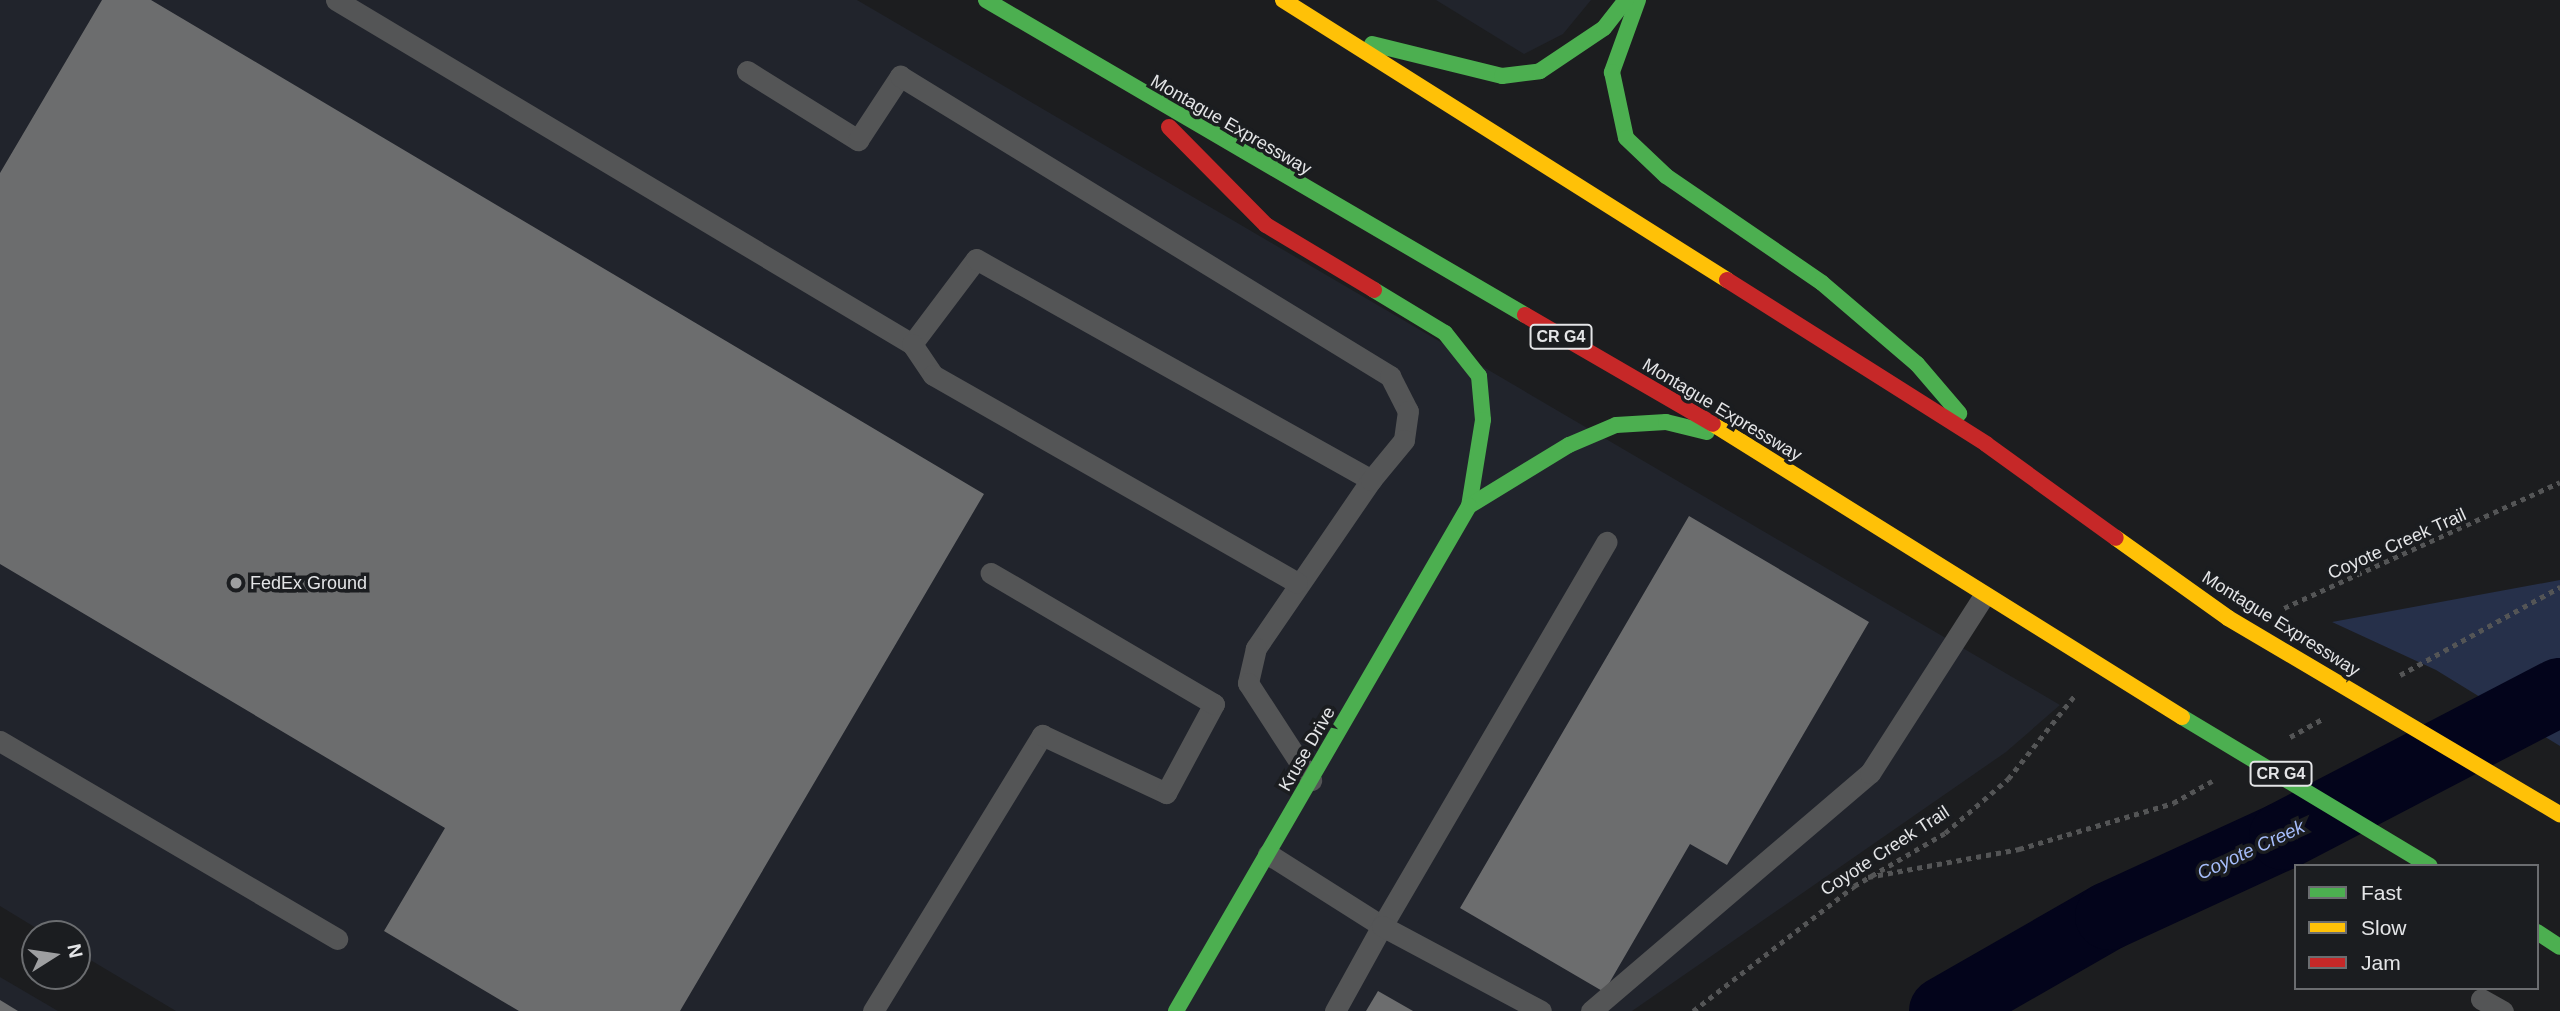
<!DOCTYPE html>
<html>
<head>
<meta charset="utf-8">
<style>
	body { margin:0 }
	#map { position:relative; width:2560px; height:1011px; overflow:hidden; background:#1c1d1f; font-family:Helvetica,sans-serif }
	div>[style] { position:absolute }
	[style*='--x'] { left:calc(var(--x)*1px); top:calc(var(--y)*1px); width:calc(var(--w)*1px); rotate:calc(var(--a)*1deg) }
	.built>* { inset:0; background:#21242c }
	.green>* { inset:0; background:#26304a }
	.river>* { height:68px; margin:-34px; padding:0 34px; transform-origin:34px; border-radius:34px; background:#03041b }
	.building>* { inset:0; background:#6c6d6e }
	.path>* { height:4.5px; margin-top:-2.25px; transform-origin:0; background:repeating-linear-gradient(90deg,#545556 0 5px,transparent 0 10px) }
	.lane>* { height:21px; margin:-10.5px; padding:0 10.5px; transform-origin:10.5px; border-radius:10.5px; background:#545556 }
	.fast>* { height:16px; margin:-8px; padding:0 8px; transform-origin:8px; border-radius:8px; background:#4caf50 }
	.slow>* { height:16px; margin:-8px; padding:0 8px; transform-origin:8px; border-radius:8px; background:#ffc107 }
	.jam>* { height:16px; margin:-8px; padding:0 8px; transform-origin:8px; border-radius:8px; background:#c62828 }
	.dots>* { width:19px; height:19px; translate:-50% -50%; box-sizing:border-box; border:4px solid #1b1d20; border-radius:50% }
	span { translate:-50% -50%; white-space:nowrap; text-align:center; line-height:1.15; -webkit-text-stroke:7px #1b1d20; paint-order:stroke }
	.shield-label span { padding:2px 5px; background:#1b1d20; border:2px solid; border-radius:5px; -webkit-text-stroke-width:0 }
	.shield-label { font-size:16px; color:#e4e5e7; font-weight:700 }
	.street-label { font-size:18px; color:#e4e5e7 }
	.poi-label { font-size:18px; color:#e4e5e7 }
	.left { translate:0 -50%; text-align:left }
	.water-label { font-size:19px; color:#a6bdfa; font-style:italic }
	.legend { position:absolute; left:2294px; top:864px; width:245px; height:126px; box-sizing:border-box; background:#1b1d20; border:2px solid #6b6d70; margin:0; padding:9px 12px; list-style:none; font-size:21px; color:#e4e5e7 }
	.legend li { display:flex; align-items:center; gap:14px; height:35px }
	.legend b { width:35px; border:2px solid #6b6d70 }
	.north { position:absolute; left:21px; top:920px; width:70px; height:70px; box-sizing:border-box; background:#1b1d20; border:2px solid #6b6d70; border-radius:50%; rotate:78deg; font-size:19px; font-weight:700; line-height:28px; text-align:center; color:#e4e5e7 }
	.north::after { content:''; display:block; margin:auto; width:24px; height:32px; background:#9e9fa1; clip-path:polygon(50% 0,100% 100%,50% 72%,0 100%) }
</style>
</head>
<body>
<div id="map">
	<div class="built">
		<div style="clip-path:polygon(0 0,857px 0,2060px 705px,2006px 752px,1632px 1011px,176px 1011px,77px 952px,77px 934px,46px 934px,0 906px)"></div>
		<div style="clip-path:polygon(1436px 0,1591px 0,1563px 34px,1524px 54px)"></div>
		<div style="clip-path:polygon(0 977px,58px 1011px,0 1011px)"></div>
	</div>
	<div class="green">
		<div style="clip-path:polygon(2560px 580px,2560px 746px,2436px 670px,2332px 622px)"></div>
	</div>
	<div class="river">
		<div style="--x:1943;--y:1011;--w:191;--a:-29.8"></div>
		<div style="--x:2109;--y:916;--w:192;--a:-24.7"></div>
		<div style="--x:2283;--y:836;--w:312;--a:-27.5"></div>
	</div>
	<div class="building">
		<div style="clip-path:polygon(102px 0,151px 0,984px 494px,680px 1011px,519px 1011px,384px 931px,445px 828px,0 564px,0 173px)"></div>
		<div style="clip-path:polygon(1689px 516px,1869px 622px,1727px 865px,1690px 844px,1604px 992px,1460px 908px)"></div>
		<div style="clip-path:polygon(1378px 991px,1413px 1011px,1366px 1011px)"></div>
		<div style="clip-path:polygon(0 1000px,18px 1011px,0 1011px)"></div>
	</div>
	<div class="path">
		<div style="--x:2284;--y:608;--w:303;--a:-24.5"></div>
		<div style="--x:2400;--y:675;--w:183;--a:-28.8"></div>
		<div style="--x:2290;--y:737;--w:37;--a:-29"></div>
		<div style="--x:1868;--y:877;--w:154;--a:-10.5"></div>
		<div style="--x:2019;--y:849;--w:161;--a:-16.6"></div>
		<div style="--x:2173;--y:803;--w:45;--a:-29.4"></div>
		<div style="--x:1693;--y:1011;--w:204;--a:-37.8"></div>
		<div style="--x:1854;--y:886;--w:105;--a:-30.2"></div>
		<div style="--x:1945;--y:833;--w:83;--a:-40.6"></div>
		<div style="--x:2008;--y:779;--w:107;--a:-51.4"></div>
	</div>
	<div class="lane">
		<div style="--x:336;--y:0;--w:671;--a:30.85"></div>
		<div style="--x:912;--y:344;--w:106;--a:-53"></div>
		<div style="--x:976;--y:259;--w:453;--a:29.2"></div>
		<div style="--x:1371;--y:480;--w:204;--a:124.4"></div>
		<div style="--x:1256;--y:648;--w:36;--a:103"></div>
		<div style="--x:1248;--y:683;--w:116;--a:57"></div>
		<div style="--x:747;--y:71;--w:131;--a:31.9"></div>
		<div style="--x:858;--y:140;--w:77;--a:-56.7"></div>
		<div style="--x:900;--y:76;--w:575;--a:31.48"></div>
		<div style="--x:1390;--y:376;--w:39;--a:63"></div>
		<div style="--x:1408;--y:411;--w:29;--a:98"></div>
		<div style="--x:1404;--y:440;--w:52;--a:129.5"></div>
		<div style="--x:912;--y:344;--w:37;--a:56"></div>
		<div style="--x:933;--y:375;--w:419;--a:29.7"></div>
		<div style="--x:0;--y:741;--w:391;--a:30.4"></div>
		<div style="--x:1268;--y:854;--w:135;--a:32.3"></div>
		<div style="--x:1382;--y:926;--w:445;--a:-59.7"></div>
		<div style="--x:2481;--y:999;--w:25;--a:29"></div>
		<div style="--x:873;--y:1011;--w:324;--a:-58.5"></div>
		<div style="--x:1042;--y:735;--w:137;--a:25.1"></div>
		<div style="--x:1166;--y:793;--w:101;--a:-61.7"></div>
		<div style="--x:1214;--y:704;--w:259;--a:-149.6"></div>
		<div style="--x:1335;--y:1011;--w:97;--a:-61.1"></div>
		<div style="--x:1382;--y:926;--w:180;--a:28.1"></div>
		<div style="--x:1591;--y:1011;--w:367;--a:-40.5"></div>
		<div style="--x:1870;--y:773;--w:209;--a:-57.3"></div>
	</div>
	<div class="fast">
		<div style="--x:986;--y:0;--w:624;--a:30.3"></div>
		<div style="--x:1638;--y:0;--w:77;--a:109.9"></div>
		<div style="--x:1612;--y:72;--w:67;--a:78"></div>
		<div style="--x:1626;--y:138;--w:55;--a:43.5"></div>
		<div style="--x:1666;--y:176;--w:189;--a:34.4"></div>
		<div style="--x:1822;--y:283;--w:125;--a:40.5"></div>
		<div style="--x:1917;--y:364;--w:65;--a:49.4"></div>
		<div style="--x:1372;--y:44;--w:134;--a:13.8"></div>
		<div style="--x:1502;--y:76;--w:38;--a:-7"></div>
		<div style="--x:1540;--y:71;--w:77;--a:-33.9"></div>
		<div style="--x:1604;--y:28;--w:36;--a:-52"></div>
		<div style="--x:1374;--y:290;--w:83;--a:31.2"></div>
		<div style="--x:1445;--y:333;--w:55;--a:51.7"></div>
		<div style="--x:1479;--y:376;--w:44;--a:84.8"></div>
		<div style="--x:1483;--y:420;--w:87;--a:99.2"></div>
		<div style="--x:1469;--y:506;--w:117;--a:-31.4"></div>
		<div style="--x:1569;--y:445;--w:51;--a:-23.1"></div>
		<div style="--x:1616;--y:425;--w:50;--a:-3.4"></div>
		<div style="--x:1666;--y:422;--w:42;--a:13.7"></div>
		<div style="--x:2182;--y:717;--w:289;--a:31"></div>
		<div style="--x:2537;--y:932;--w:27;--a:33"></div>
		<div style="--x:1176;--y:1011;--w:584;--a:-59.88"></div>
	</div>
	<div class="slow">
		<div style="--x:1283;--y:0;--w:525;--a:32.24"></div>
		<div style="--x:1713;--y:424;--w:553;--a:31.99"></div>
		<div style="--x:2116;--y:538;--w:138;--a:35.5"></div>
		<div style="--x:2228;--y:618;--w:386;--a:30.6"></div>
	</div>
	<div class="jam">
		<div style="--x:1169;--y:127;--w:138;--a:45.3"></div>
		<div style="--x:1266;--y:225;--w:126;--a:31"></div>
		<div style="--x:1727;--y:280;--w:307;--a:32.3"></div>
		<div style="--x:1986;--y:444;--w:160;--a:35.9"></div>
		<div style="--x:1525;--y:315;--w:217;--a:30.1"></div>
	</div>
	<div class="dots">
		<div style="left:236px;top:583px;background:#9e9fa1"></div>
	</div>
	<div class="shield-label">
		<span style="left:1561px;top:337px">CR G4</span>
		<span style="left:2281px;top:774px">CR G4</span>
	</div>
	<div class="street-label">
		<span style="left:1231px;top:125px;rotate:30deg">Montague Expressway</span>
		<span style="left:1722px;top:410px;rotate:31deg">Montague Expressway</span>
		<span style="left:2397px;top:544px;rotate:-24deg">Coyote Creek Trail</span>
		<span style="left:2281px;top:624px;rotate:32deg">Montague Expressway</span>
		<span style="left:1307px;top:749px;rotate:-60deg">Kruse Drive</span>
		<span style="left:1885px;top:851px;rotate:-33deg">Coyote Creek Trail</span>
	</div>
	<div class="poi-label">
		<span class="left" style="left:250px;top:583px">FedEx Ground</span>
	</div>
	<div class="water-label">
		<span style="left:2251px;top:850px;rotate:-25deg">Coyote Creek</span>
	</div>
	<ul class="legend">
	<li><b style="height:9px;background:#4caf50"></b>Fast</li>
	<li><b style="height:9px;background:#ffc107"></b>Slow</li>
	<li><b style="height:9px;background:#c62828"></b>Jam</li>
	</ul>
	<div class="north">N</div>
</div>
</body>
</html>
